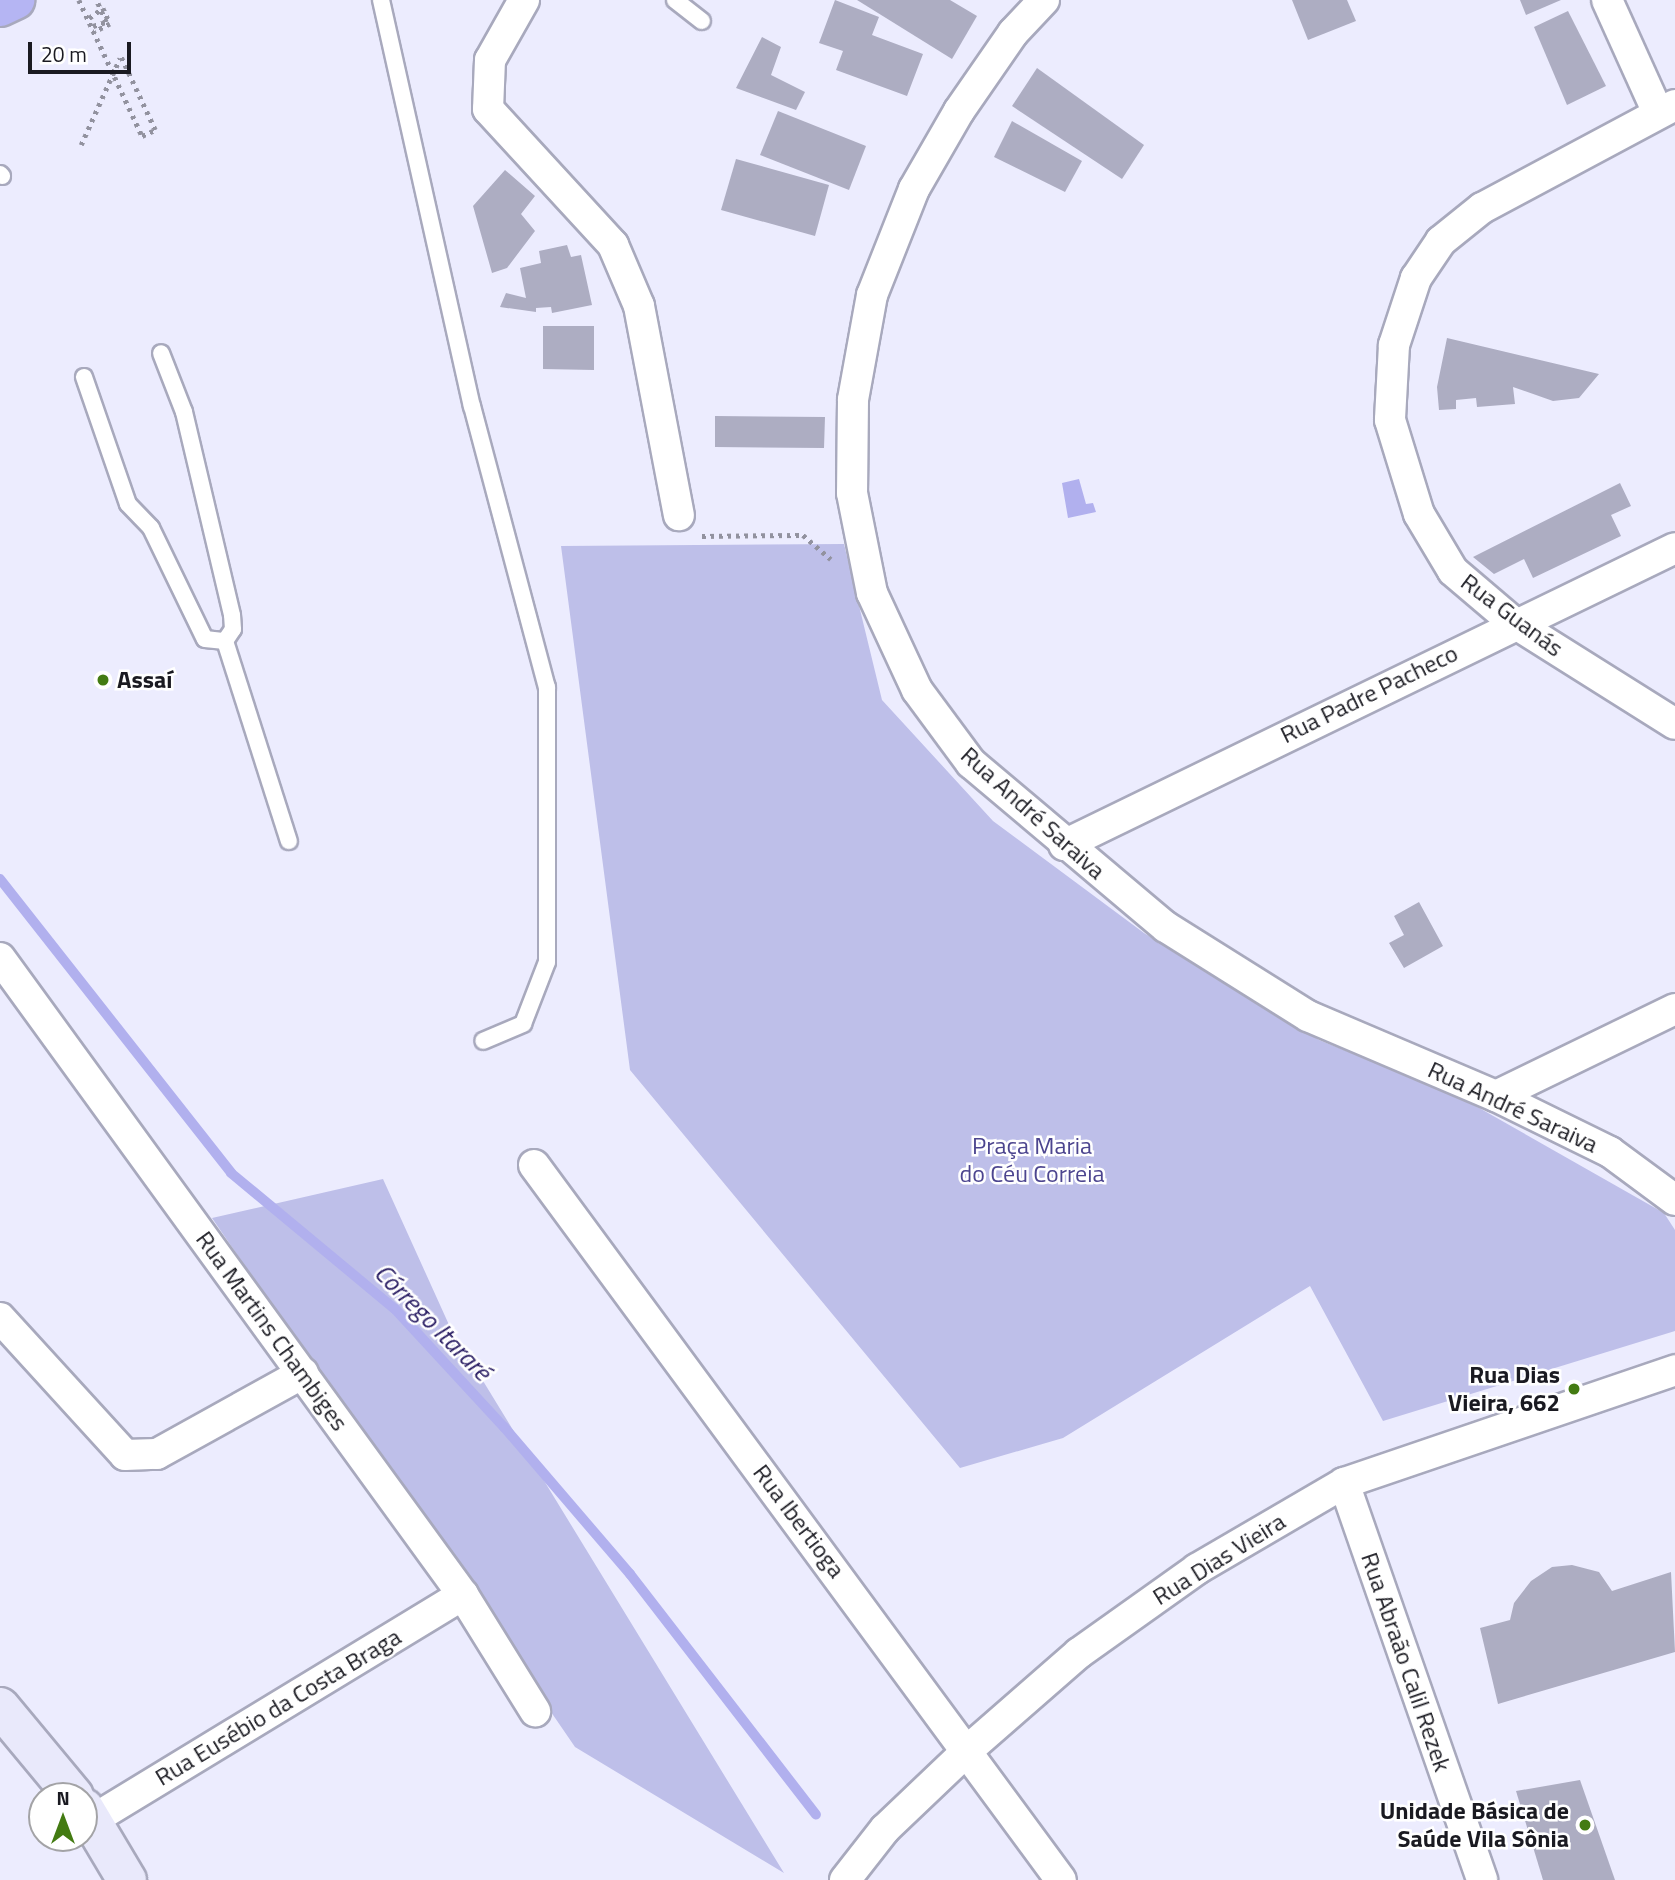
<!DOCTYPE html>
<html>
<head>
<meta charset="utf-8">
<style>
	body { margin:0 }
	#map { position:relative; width:1675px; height:1880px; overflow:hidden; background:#ececfe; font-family:"Titillium Web",sans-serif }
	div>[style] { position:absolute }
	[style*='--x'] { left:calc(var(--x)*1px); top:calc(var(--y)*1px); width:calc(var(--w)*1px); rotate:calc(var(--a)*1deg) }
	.green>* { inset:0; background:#bebfe9 }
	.water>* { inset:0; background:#b1b0ee }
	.stream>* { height:10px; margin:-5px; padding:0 5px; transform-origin:5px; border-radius:5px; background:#b1b0ee }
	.building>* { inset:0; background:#adadc2 }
	.path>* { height:4.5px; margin-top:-2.25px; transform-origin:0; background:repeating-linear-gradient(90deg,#92929f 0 3.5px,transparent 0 8.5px) }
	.roads { filter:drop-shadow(2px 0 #a8a9bd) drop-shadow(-2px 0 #a8a9bd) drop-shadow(0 2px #a8a9bd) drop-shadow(0 -2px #a8a9bd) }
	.lane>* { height:16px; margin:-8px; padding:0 8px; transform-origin:8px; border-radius:8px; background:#fff }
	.street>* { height:30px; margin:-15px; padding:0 15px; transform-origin:15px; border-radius:15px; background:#fff }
	.secondary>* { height:38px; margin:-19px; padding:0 19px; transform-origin:19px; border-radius:19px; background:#e9e9fb }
	.highway>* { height:38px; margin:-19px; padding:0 19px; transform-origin:19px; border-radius:19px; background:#b5b5f3 }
	.dots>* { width:19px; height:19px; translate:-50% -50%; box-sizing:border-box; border:4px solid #fff; border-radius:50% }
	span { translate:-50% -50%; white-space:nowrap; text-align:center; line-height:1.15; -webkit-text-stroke:5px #fff; paint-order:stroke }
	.street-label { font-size:24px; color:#1a1a21 }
	.poi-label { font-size:24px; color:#1a1a21; font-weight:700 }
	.left { translate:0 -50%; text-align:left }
	.right { translate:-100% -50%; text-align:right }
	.park-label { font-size:24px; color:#4c458f }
	.water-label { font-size:26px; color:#291d63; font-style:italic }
	.north { position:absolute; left:28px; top:1782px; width:70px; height:70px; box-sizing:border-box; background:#fff; border:2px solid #a3a3a6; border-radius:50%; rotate:0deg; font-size:19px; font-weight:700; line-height:28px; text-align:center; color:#1a1a21 }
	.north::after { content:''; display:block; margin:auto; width:24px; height:32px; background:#437b12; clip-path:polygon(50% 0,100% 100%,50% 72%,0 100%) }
	.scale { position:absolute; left:28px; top:42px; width:103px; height:32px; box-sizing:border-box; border:4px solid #1a1a21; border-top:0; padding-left:9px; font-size:21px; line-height:24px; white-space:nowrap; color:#1a1a21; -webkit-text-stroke:5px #fff; paint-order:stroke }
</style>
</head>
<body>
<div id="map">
	<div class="green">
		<div style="clip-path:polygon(844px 544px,882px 700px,993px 821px,1144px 933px,1319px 1040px,1458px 1096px,1664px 1213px,1675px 1230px,1675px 1331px,1383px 1421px,1310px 1286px,1063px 1438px,960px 1468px,630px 1070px,561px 546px)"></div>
		<div style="clip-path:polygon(383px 1179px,450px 1327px,784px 1873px,575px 1747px,212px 1218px)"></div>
	</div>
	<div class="water">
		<div style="clip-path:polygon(1079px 479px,1086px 504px,1093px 503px,1096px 512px,1068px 518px,1062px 483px)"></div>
	</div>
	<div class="stream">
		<div style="--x:0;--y:879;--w:374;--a:51.8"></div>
		<div style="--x:231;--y:1173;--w:213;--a:39.7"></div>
		<div style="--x:395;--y:1309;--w:161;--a:47.3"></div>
		<div style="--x:504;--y:1427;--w:194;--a:49.4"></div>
		<div style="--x:630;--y:1574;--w:304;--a:52.3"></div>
	</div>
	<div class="building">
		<div style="clip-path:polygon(835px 0,879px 17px,872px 35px,923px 54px,907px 96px,836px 70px,843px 51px,819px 43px)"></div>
		<div style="clip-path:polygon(857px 0,950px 0,977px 16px,952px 59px)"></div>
		<div style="clip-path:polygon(1292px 0,1347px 0,1356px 21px,1308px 40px)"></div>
		<div style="clip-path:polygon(1520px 0,1561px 0,1526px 15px)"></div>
		<div style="clip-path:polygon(1568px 11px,1606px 86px,1567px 105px,1534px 27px)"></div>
		<div style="clip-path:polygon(762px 37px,781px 47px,771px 75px,805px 92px,796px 110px,736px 88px)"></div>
		<div style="clip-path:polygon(1037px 68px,1144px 145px,1122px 179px,1012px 106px)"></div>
		<div style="clip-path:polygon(778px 111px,866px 146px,849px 190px,760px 155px)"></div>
		<div style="clip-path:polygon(1012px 121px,1082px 161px,1065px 192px,994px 157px)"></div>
		<div style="clip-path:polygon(736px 159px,829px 185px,815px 236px,721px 210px)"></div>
		<div style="clip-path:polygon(505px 170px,535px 196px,521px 214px,535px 231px,507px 268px,492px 273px,473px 206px)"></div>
		<div style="clip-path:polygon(567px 245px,571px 257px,581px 255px,592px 305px,552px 313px,551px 307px,536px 308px,536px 312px,500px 307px,506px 293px,526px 298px,520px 268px,541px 263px,539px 251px)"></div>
		<div style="clip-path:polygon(543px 326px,594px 326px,594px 370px,543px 369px)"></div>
		<div style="clip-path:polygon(1447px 338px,1599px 374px,1579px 398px,1553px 401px,1513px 387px,1515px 404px,1477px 407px,1476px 398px,1456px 400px,1456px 409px,1439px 410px,1437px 387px)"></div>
		<div style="clip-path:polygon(715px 416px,825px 417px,824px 448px,715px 447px)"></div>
		<div style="clip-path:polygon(1620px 483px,1631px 506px,1611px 515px,1621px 536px,1533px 578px,1524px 559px,1494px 574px,1473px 557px)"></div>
		<div style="clip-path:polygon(1419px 902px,1443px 946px,1404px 968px,1389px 943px,1404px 935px,1394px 916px)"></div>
		<div style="clip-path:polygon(1572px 1565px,1599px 1572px,1612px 1591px,1671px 1572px,1675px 1652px,1498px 1704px,1480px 1628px,1510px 1620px,1514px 1603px,1531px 1581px,1552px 1567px)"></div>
		<div style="clip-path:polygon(1580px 1780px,1615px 1880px,1543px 1880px,1516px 1791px)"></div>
	</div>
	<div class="path">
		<div style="--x:79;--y:0;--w:150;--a:65.1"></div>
		<div style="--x:142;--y:136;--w:14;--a:-25"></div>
		<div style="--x:155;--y:130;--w:81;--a:-115"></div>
		<div style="--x:89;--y:18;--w:17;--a:-36"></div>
		<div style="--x:103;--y:8;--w:17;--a:66"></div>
		<div style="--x:110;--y:24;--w:18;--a:153"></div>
		<div style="--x:93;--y:26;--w:14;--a:-17"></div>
		<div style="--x:106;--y:22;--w:24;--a:-114"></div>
		<div style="--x:81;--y:145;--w:95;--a:-65.9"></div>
		<div style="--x:702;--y:536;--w:101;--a:-0.6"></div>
		<div style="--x:803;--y:535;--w:37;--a:41"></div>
	</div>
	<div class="roads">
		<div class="lane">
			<div style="--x:381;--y:0;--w:416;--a:77.4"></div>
			<div style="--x:472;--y:406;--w:291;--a:75.1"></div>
			<div style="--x:547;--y:687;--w:275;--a:90"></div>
			<div style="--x:547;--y:962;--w:66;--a:111.2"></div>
			<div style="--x:523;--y:1024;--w:43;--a:157"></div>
			<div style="--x:675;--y:0;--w:34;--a:38"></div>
			<div style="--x:0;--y:174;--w:3;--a:45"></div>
			<div style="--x:84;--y:377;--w:134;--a:70.9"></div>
			<div style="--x:128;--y:504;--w:33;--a:46"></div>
			<div style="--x:151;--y:528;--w:123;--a:64.1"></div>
			<div style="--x:205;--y:639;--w:20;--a:6"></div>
			<div style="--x:225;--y:641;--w:14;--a:-56"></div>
			<div style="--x:233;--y:629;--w:14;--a:-94"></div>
			<div style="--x:232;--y:615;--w:209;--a:-103.3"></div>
			<div style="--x:184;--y:412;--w:63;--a:-111.3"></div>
			<div style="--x:225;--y:641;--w:210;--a:72.3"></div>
		</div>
		<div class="street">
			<div style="--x:524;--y:0;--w:69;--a:119.5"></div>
			<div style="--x:490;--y:60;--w:49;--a:92.3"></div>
			<div style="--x:488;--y:109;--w:185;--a:47.4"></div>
			<div style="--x:613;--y:245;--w:66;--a:66.9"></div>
			<div style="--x:639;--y:306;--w:213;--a:79.2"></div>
			<div style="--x:1044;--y:0;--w:45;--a:133.2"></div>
			<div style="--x:1013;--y:33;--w:95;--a:124.7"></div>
			<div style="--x:959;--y:111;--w:90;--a:120"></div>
			<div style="--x:914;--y:189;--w:114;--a:111.6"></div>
			<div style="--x:872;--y:295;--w:107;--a:100.3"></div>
			<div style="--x:853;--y:400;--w:93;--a:90.6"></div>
			<div style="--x:852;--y:493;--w:102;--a:78.7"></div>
			<div style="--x:872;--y:593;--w:107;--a:65.1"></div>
			<div style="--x:917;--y:690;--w:91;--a:53.5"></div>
			<div style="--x:971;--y:763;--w:255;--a:40.1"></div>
			<div style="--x:1166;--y:927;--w:168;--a:32.1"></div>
			<div style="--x:1308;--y:1016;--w:204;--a:23.1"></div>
			<div style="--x:1496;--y:1096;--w:127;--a:26.2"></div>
			<div style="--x:1610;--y:1152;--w:81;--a:36.4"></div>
			<div style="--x:1607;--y:0;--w:124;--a:65.7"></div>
			<div style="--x:1675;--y:105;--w:219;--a:151.9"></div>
			<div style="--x:1482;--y:208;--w:53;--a:141.2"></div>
			<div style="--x:1441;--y:241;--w:45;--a:124"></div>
			<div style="--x:1416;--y:278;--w:71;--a:108.2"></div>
			<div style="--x:1394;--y:345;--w:75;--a:93.1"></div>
			<div style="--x:1390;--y:420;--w:98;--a:72.9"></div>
			<div style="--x:1419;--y:514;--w:66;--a:59.2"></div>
			<div style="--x:1453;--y:571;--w:79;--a:40.4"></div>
			<div style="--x:1513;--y:622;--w:191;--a:32.2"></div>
			<div style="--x:1064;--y:845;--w:679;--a:-25.92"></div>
			<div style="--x:0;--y:958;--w:787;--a:53.99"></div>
			<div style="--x:463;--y:1595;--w:137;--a:58.2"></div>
			<div style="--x:1496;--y:1096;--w:199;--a:-25.9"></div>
			<div style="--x:534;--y:1165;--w:888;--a:53.61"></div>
			<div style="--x:0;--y:1318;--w:185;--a:47.6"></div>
			<div style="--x:125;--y:1455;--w:32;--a:-2"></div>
			<div style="--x:157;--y:1454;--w:167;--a:-29"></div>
			<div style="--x:1344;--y:1483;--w:420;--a:70.8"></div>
			<div style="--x:94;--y:1819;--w:432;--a:-31.3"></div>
			<div style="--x:845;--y:1880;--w:65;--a:-51.9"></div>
			<div style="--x:885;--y:1829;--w:116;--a:-43.6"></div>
			<div style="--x:969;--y:1749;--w:146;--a:-41.1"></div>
			<div style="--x:1079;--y:1653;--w:145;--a:-35.4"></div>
			<div style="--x:1197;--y:1569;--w:170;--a:-30.3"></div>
			<div style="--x:1344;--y:1483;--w:350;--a:-18.8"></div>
		</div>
		<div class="secondary">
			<div style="--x:0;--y:1707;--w:116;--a:50.3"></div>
			<div style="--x:84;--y:1808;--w:84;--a:59.2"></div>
		</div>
		<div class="highway">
			<div style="--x:0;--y:7;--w:17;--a:-25"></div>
		</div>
	</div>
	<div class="dots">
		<div style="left:103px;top:680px;background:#437b12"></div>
		<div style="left:1574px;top:1389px;background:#437b12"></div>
		<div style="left:1585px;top:1825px;background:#437b12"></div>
	</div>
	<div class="street-label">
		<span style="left:1512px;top:615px;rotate:37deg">Rua Guanás</span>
		<span style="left:1369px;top:694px;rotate:-26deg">Rua Padre Pacheco</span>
		<span style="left:1033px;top:813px;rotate:42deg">Rua André Saraiva</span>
		<span style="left:1513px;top:1107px;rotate:25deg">Rua André Saraiva</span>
		<span style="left:272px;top:1331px;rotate:54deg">Rua Martins Chambiges</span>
		<span style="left:799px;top:1521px;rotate:53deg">Rua Ibertioga</span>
		<span style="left:1219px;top:1559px;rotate:-32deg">Rua Dias Vieira</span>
		<span style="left:1406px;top:1662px;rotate:71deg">Rua Abraão Calil Rezek</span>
		<span style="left:278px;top:1707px;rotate:-31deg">Rua Eusébio da Costa Braga</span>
	</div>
	<div class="poi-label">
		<span class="left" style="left:117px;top:680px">Assaí</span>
		<span class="right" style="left:1560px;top:1389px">Rua Dias<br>Vieira, 662</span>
		<span class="right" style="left:1569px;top:1825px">Unidade Básica de<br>Saúde Vila Sônia</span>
	</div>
	<div class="park-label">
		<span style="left:1032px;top:1160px">Praça Maria<br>do Céu Correia</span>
	</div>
	<div class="water-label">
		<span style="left:433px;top:1322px;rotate:45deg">Córrego Itararé</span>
	</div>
	<div class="north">N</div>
	<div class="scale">20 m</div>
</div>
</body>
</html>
